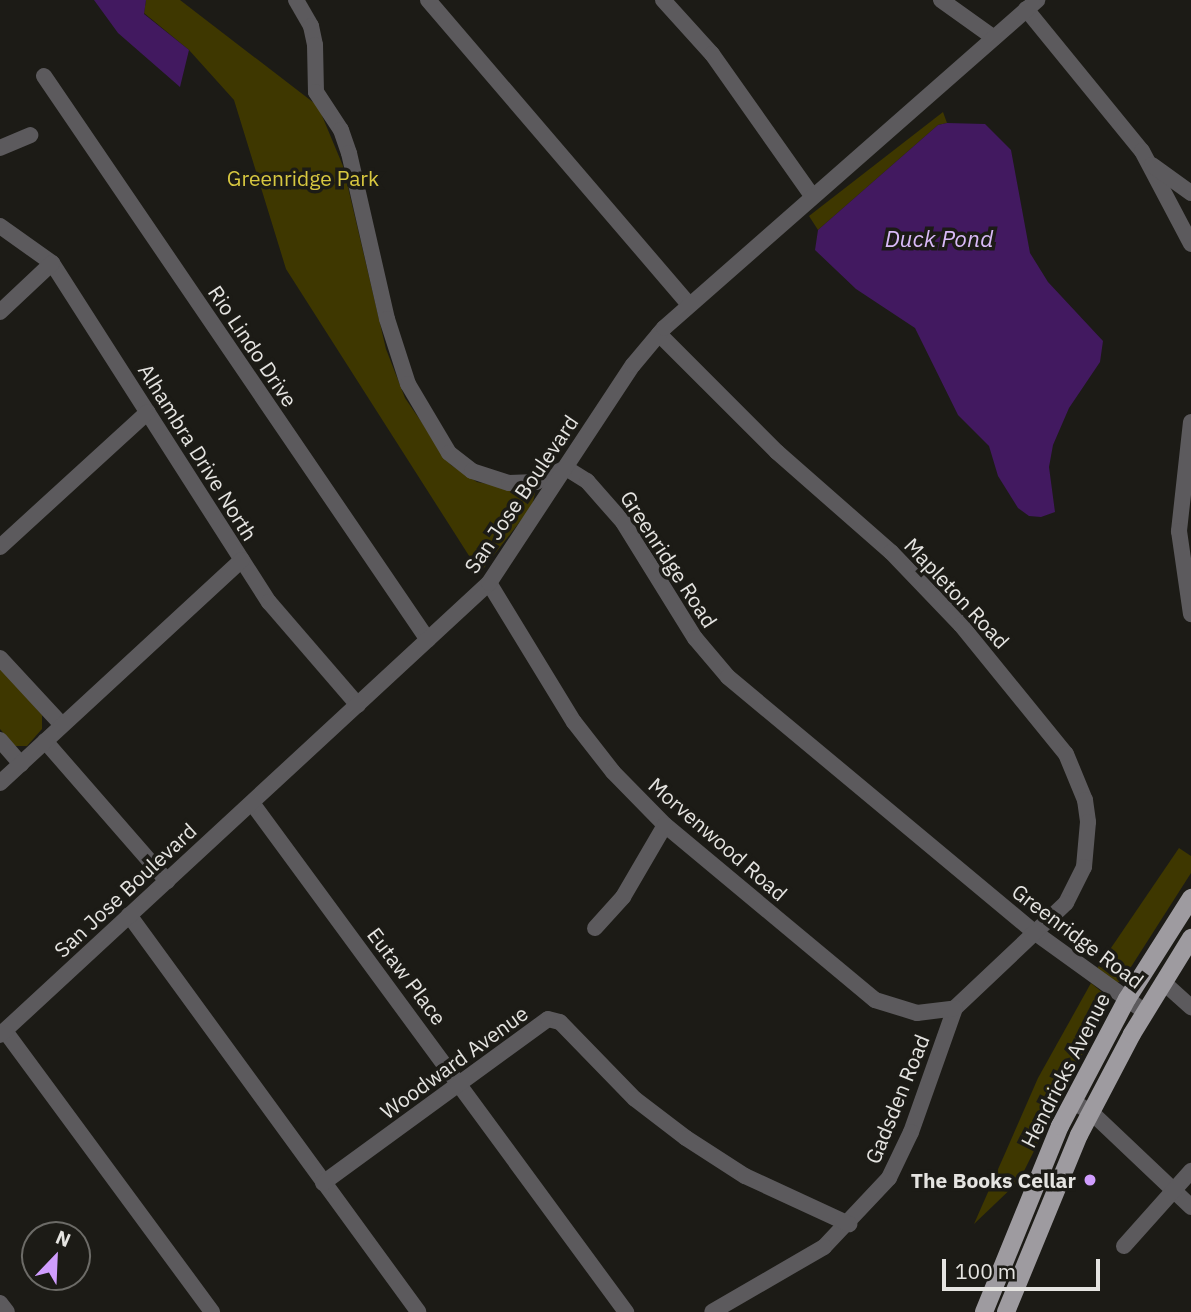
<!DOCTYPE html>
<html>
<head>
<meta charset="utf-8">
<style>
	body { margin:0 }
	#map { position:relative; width:1191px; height:1312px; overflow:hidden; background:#1c1b16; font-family:"IBM Plex Sans",sans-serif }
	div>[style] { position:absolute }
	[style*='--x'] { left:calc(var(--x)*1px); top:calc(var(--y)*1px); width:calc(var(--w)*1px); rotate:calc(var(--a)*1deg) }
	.green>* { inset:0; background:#3e3700 }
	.water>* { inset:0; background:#421960 }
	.minor>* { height:16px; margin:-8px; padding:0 8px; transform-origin:8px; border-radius:8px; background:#5c5a5d }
	.major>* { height:18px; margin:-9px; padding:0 9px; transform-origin:9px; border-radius:9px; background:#9e9ba0 }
	.dots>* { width:19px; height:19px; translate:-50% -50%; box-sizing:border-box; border:4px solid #1c1b16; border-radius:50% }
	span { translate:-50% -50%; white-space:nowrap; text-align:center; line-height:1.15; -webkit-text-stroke:7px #1c1b16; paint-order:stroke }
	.park-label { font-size:21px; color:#d8c840 }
	.street-label { font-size:21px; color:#e5e4e1 }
	.poi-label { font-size:21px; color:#e5e4e1; font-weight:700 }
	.right { translate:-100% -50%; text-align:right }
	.water-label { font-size:23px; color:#d9baf7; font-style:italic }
	.north { position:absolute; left:21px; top:1221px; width:70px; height:70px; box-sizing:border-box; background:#1c1b16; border:2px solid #6c6b67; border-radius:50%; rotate:23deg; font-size:19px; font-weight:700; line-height:28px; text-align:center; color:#e5e4e1 }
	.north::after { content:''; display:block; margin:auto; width:24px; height:32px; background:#d09dfe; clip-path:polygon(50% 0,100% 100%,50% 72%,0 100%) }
	.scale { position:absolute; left:942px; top:1259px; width:158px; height:32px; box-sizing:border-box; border:4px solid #e5e4e1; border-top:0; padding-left:9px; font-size:21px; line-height:24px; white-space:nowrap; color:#e5e4e1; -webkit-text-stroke:5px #1c1b16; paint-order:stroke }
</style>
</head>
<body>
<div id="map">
	<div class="green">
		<div style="clip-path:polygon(146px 0,180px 0,318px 106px,343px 166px,386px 349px,405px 398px,451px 465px,477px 482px,535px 493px,532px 506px,480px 573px,286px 269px,234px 100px,189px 50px,144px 13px)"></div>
		<div style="clip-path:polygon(943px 112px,947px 123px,938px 125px,818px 230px,809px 216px)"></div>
		<div style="clip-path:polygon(0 667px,42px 715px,42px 729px,27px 746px,15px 746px,0 729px)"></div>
		<div style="clip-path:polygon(1179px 848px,1191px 856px,1191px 873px,1122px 981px,1116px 983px,1096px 970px)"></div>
		<div style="clip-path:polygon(1091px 983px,1110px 999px,1019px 1181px,974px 1224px,1038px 1078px)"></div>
	</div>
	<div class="water">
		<div style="clip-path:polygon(94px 0,146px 0,144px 14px,189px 50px,180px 87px,118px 33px)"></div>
		<div style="clip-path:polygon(947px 123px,985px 124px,1011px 150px,1030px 253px,1048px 282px,1103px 341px,1100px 362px,1069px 408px,1053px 445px,1049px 467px,1055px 512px,1041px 517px,1029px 516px,1018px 508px,998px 476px,989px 446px,958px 415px,915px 328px,856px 289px,815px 250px,818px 230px,938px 125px)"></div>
	</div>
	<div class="minor">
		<div style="--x:296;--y:0;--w:30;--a:60"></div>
		<div style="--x:311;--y:26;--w:19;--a:78"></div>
		<div style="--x:315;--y:45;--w:47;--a:88.8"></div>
		<div style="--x:316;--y:92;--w:45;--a:56.7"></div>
		<div style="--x:341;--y:130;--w:24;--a:71"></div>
		<div style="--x:349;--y:153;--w:170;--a:77.1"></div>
		<div style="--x:387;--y:319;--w:68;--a:72.1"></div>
		<div style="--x:408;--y:384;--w:80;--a:59.3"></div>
		<div style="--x:449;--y:453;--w:29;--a:38"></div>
		<div style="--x:472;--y:471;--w:39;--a:18"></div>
		<div style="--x:509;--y:483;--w:27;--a:-2"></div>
		<div style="--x:536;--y:482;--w:33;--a:-25"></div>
		<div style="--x:566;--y:468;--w:25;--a:32"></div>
		<div style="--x:587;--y:481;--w:55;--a:48.7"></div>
		<div style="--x:623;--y:522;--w:137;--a:58.2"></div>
		<div style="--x:695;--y:638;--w:51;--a:49.8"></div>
		<div style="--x:728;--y:677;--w:402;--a:39.8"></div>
		<div style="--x:1037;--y:934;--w:133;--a:35.8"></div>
		<div style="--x:428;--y:0;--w:401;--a:49.4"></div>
		<div style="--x:663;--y:0;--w:73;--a:47.8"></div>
		<div style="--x:712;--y:54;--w:174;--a:54.8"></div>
		<div style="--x:941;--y:0;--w:65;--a:35.6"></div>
		<div style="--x:1026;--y:9;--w:183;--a:50.8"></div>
		<div style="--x:1142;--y:151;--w:105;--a:62.2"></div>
		<div style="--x:44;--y:76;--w:682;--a:55.75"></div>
		<div style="--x:0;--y:148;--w:33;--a:-23"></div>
		<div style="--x:1152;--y:165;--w:48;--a:35.7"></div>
		<div style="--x:0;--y:226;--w:64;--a:35.4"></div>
		<div style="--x:52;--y:263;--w:403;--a:57.4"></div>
		<div style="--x:269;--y:602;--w:136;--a:49.2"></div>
		<div style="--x:0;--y:312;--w:71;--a:-43.3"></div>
		<div style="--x:659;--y:334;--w:167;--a:45"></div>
		<div style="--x:777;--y:452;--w:152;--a:41.3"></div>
		<div style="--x:891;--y:552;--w:101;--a:46.2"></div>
		<div style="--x:961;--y:625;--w:166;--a:50.9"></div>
		<div style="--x:1066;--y:754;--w:50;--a:67.6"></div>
		<div style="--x:1085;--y:800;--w:22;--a:82"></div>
		<div style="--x:1088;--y:822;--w:45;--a:95.1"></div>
		<div style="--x:1084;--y:867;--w:40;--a:116.6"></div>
		<div style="--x:1066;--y:903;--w:153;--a:136.6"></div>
		<div style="--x:955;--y:1008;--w:132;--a:109.5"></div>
		<div style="--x:911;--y:1132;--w:51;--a:115.6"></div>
		<div style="--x:889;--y:1178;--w:95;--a:133.3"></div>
		<div style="--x:824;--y:1247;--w:129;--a:149.9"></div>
		<div style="--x:1191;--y:422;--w:110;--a:96.3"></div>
		<div style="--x:1179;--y:531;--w:84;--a:81.8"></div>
		<div style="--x:0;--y:547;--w:200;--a:-42.4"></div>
		<div style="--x:489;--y:583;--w:163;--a:58.6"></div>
		<div style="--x:574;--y:722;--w:63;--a:52"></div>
		<div style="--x:613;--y:772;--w:74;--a:45.5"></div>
		<div style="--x:665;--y:825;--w:273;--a:39.8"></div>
		<div style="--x:875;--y:1000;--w:44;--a:17.2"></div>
		<div style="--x:917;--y:1013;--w:38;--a:-7"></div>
		<div style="--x:0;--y:658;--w:91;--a:47.2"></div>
		<div style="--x:0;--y:740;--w:32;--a:49"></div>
		<div style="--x:45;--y:741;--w:186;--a:48.9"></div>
		<div style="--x:0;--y:783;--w:329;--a:-42.7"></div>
		<div style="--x:252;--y:803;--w:632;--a:53.69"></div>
		<div style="--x:129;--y:915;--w:491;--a:53.9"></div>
		<div style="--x:595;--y:928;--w:42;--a:-47.9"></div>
		<div style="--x:623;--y:897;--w:83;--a:-59.7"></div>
		<div style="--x:1163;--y:982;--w:38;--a:42"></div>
		<div style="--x:5;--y:1031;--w:349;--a:53.6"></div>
		<div style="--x:0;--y:1035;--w:666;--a:-42.75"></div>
		<div style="--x:489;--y:583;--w:261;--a:-56.6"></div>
		<div style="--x:633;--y:365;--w:48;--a:-50"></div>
		<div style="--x:664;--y:328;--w:497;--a:-41.3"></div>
		<div style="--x:1073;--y:1102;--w:21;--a:29"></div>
		<div style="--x:1091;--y:1112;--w:138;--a:43.5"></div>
		<div style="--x:323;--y:1183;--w:278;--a:-36.1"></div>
		<div style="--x:548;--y:1019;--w:12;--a:14"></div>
		<div style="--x:560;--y:1022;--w:107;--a:45.8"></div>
		<div style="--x:635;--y:1099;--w:64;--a:37.4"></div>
		<div style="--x:686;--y:1138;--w:70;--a:32.8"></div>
		<div style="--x:745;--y:1176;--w:115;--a:24.8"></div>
		<div style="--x:1124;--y:1246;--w:101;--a:-48.2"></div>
		<div style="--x:0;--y:1303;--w:11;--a:52"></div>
	</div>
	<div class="major">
		<div style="--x:984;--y:1312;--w:201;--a:-67.8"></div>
		<div style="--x:1060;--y:1126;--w:144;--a:-62.2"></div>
		<div style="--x:1127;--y:999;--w:120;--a:-57.6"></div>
		<div style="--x:1006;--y:1312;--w:191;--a:-67.6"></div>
		<div style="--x:1079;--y:1135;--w:114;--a:-62.3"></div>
		<div style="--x:1132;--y:1034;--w:113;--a:-58.4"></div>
	</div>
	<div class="dots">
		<div style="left:1090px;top:1180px;background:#d09dfe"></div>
	</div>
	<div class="park-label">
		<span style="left:303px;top:178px">Greenridge Park</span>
	</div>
	<div class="street-label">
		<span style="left:253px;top:346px;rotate:56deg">Rio Lindo Drive</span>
		<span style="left:198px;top:452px;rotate:58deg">Alhambra Drive North</span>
		<span style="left:521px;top:494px;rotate:-56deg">San Jose Boulevard</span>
		<span style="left:669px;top:559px;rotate:57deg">Greenridge Road</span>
		<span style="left:957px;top:593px;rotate:47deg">Mapleton Road</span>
		<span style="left:718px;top:839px;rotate:41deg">Morvenwood Road</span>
		<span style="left:125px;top:890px;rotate:-43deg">San Jose Boulevard</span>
		<span style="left:1078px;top:936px;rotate:37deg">Greenridge Road</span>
		<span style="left:407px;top:976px;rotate:53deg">Eutaw Place</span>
		<span style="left:454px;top:1062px;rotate:-36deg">Woodward Avenue</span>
		<span style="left:1065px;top:1070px;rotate:-63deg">Hendricks Avenue</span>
		<span style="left:897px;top:1099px;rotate:-68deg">Gadsden Road</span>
	</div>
	<div class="poi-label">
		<span class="right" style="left:1076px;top:1180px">The Books Cellar</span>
	</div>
	<div class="water-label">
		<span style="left:939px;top:238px">Duck Pond</span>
	</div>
	<div class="north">N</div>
	<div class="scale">100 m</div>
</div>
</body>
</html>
